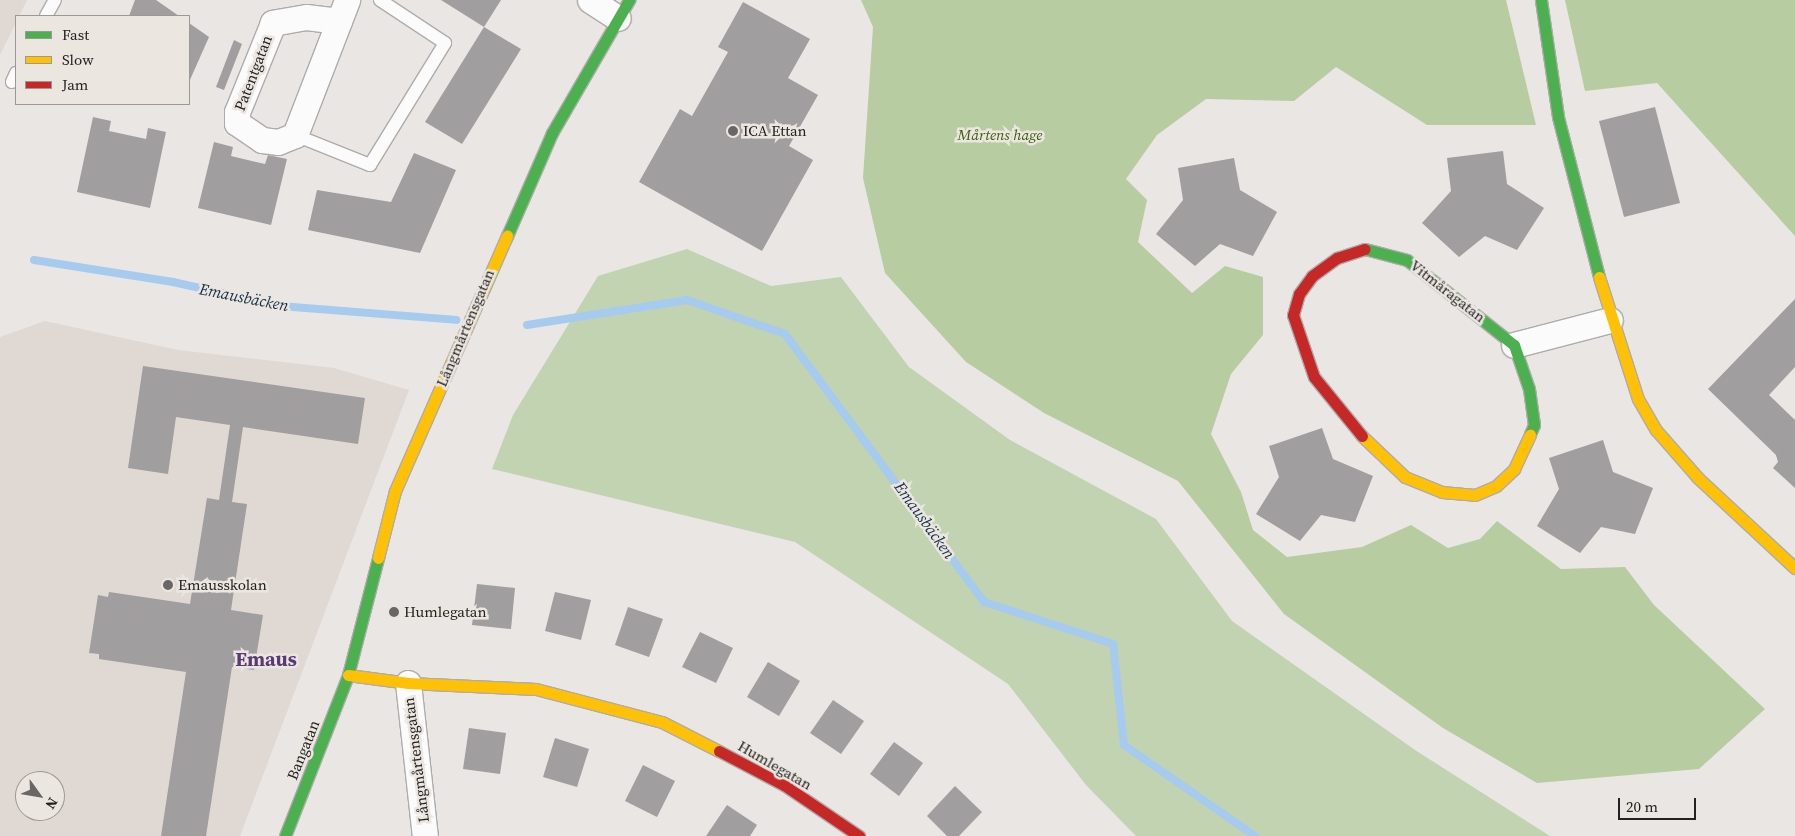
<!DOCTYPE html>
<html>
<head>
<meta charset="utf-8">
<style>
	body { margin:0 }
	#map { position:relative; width:1795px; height:836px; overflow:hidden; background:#e9e6e4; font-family:"Source Serif 4",serif }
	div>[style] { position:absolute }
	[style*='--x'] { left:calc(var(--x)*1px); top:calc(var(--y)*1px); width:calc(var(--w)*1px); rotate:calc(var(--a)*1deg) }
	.built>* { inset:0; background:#e0d8d3 }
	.green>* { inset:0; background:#c2d3b2 }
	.forest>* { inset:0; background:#b7cda1 }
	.stream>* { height:8px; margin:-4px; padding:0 4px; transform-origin:4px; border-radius:4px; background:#a6cbee }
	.building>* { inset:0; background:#a09e9e }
	.roads { filter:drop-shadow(1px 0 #aeacaa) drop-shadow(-1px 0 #aeacaa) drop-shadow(0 1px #aeacaa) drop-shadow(0 -1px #aeacaa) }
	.lane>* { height:12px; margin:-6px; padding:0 6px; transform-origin:6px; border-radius:6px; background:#fcfbfb }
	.street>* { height:25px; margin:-12.5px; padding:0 12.5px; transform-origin:12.5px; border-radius:12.5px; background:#fcfbfb }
	.fast>* { height:11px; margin:-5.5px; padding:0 5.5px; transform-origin:5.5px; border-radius:5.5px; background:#4caf50 }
	.slow>* { height:11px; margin:-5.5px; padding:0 5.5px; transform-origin:5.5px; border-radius:5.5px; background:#ffc107 }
	.jam>* { height:11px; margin:-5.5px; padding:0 5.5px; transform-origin:5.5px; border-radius:5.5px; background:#c62828 }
	.dots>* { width:14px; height:14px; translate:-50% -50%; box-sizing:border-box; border:2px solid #ece6e1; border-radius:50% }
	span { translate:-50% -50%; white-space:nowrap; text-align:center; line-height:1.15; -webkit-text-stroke:5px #ece6e1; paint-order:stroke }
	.street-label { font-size:15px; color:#242220 }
	.poi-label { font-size:15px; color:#242220 }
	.left { translate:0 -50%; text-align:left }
	.park-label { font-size:15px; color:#385e07; font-style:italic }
	.water-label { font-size:16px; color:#112f48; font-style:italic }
	.district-label { font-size:20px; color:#5a3a74; font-weight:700 }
	.legend { position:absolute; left:15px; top:15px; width:175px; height:90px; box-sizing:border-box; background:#ece6e1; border:1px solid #9c9894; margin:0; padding:6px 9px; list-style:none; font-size:15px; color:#242220 }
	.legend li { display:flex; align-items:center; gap:10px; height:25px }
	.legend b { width:25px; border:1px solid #9c9894 }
	.north { position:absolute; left:15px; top:771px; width:50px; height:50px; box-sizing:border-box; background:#ece6e1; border:1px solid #9c9894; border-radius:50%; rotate:122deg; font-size:14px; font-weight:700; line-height:20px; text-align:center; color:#242220 }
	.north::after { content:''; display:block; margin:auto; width:18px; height:22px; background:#696765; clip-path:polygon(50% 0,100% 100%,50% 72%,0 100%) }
	.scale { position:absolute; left:1618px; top:798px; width:78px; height:22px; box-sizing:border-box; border:2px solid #242220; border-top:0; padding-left:6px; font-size:15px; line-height:18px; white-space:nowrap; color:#242220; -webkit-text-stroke:4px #ece6e1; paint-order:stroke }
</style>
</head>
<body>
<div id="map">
	<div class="built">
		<div style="clip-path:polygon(0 0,27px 0,0 55px)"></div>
		<div style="clip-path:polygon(evenodd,45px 321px,178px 350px,334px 368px,409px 390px,240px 836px,0 836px,0 337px,45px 321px,25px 781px,55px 781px,55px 811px,25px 811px,25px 781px)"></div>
	</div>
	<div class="green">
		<div style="clip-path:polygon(687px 249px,771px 286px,841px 277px,909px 367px,1010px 440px,1156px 519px,1232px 621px,1415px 750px,1550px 836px,1136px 836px,1086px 785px,1008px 684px,795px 542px,492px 469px,513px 415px,598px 276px)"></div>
	</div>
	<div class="forest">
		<div style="clip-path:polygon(861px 0,1506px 0,1536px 125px,1427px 125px,1336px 67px,1294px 101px,1206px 99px,1157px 135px,1126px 179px,1147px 200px,1138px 242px,1192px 293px,1225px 266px,1263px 277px,1263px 335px,1231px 374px,1211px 434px,1241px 492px,1253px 530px,1287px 557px,1362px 547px,1411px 525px,1448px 548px,1480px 539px,1497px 521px,1561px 569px,1625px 567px,1654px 605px,1765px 709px,1699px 769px,1537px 783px,1443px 728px,1284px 614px,1178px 481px,1044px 413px,966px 362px,885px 273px,863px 178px,873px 27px)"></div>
		<div style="clip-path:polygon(1565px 0,1795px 0,1795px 236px,1657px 83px,1585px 91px)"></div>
	</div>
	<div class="stream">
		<div style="--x:34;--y:260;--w:141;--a:9"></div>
		<div style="--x:173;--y:282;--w:110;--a:12.6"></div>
		<div style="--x:280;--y:306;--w:177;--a:4.5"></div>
		<div style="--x:527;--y:325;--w:162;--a:-8.9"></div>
		<div style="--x:687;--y:300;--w:104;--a:19.1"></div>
		<div style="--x:785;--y:334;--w:334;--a:53.4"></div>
		<div style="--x:984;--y:602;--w:136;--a:18"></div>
		<div style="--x:1113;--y:644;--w:102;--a:83.8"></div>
		<div style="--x:1124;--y:745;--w:160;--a:34.8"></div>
	</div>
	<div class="building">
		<div style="clip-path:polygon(135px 0,156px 0,179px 16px,129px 16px)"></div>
		<div style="clip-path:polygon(441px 0,501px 0,484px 27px)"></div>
		<div style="clip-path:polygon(743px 2px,810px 39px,788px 78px,818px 95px,789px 146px,813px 160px,762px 251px,639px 182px,680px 109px,692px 116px,728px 52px,718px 47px)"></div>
		<div style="clip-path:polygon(189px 23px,209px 37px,189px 82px)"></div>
		<div style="clip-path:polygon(484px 27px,521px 49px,462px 144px,425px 122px)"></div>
		<div style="clip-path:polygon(234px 40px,242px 44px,224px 90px,216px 87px)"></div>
		<div style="clip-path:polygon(1655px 107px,1680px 203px,1624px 217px,1599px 121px)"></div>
		<div style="clip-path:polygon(93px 117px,111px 121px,109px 131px,146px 139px,148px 128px,166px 132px,150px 208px,77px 192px)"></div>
		<div style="clip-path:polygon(214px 142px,233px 147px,231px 156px,265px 164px,268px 155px,287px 159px,271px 225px,198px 208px)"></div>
		<div style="clip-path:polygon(1503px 151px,1507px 184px,1544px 208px,1517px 250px,1485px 236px,1459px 257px,1422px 223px,1451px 191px,1447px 158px)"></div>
		<div style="clip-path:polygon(414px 153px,456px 170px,420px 253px,308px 230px,317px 190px,391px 202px)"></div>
		<div style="clip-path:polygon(1234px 158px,1240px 190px,1277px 212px,1253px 256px,1220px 244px,1195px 266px,1156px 234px,1183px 200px,1178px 168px)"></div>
		<div style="clip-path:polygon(1795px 299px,1795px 367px,1769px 395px,1795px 420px,1795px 488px,1773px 468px,1778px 462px,1776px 455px,1708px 389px)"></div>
		<div style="clip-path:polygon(143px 366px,365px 398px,358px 444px,243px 427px,232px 502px,247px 504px,231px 610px,263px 615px,254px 670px,232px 667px,206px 836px,161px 836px,186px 672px,99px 659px,99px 654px,89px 653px,98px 595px,108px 597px,109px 592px,190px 604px,207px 498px,219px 500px,230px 425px,176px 417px,168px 474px,128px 468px)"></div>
		<div style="clip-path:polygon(1322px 428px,1333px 459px,1373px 476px,1355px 522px,1321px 515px,1300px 541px,1256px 514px,1279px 477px,1269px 446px)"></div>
		<div style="clip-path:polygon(1603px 440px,1613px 472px,1653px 488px,1635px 534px,1601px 527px,1580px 553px,1537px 526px,1559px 489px,1549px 458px)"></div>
		<div style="clip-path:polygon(477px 584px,515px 588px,511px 629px,472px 625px)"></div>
		<div style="clip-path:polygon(555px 592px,591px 600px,581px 640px,545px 631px)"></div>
		<div style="clip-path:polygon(628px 607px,663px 619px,649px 657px,615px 645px)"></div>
		<div style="clip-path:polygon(700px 632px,733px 648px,716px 683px,682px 667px)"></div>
		<div style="clip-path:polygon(768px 662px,800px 681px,779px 716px,747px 697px)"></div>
		<div style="clip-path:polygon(833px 700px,864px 721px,841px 754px,810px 733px)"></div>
		<div style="clip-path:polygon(469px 728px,506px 733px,500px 774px,463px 769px)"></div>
		<div style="clip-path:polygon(555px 738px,589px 749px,577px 787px,543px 777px)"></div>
		<div style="clip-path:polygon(894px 742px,923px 763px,899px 796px,870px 774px)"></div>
		<div style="clip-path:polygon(643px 765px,675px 781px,657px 817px,625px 801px)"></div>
		<div style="clip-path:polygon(955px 786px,982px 812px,959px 836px,947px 836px,927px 816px)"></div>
		<div style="clip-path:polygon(727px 805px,757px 825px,750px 836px,706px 836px)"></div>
	</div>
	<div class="roads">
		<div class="lane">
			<div style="--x:46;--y:16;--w:18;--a:-61"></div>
			<div style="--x:12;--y:82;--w:10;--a:-66"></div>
			<div style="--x:295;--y:135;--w:81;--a:21.8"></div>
			<div style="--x:370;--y:165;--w:143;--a:-58.4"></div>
			<div style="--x:445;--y:43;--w:78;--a:-146.5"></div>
		</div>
		<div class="street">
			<div style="--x:590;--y:0;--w:33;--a:33"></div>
			<div style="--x:339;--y:21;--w:33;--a:-173"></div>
			<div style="--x:306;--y:17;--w:34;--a:170"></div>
			<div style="--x:273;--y:23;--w:96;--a:112"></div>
			<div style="--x:237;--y:112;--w:11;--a:90"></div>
			<div style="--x:237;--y:123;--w:30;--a:34"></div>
			<div style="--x:262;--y:140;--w:16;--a:7"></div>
			<div style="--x:278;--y:142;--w:18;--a:-22"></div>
			<div style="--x:295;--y:135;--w:145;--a:-68.9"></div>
			<div style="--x:1514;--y:345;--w:99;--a:-14.6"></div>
			<div style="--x:408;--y:683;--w:154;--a:83.7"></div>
		</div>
		<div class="fast">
			<div style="--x:1541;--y:0;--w:118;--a:81.7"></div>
			<div style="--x:1558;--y:117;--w:165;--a:75.6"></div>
			<div style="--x:507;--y:236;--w:112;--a:-66.4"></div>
			<div style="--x:552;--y:133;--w:154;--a:-59.9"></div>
			<div style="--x:1365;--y:249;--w:43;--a:14.7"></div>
			<div style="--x:1407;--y:260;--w:137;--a:38.5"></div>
			<div style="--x:1514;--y:345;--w:46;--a:71.2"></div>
			<div style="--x:1529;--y:389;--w:36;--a:82"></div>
			<div style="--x:1534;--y:425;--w:10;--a:114"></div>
			<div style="--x:285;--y:836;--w:173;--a:-68.6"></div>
			<div style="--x:348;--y:675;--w:121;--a:-75.6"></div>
		</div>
		<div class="slow">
			<div style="--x:1599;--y:277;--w:128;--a:72.3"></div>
			<div style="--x:1638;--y:399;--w:36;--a:60"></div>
			<div style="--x:1656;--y:430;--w:64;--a:48.8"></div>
			<div style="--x:1698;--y:478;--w:132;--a:42.9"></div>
			<div style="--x:1362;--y:436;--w:59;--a:43.6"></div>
			<div style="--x:1405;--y:477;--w:40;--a:22"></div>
			<div style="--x:1442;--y:492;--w:33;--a:5"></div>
			<div style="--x:1475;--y:495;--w:23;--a:-23"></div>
			<div style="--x:1496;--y:486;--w:25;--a:-43"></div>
			<div style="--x:1514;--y:469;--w:38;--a:-65"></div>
			<div style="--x:378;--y:558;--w:69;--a:-75.8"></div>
			<div style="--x:395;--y:491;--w:279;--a:-66.3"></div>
			<div style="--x:348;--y:675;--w:61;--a:7.6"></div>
			<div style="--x:408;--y:683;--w:128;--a:2.7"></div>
			<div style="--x:536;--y:689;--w:130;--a:14.7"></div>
			<div style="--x:662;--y:722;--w:64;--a:27"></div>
		</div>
		<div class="jam">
			<div style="--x:1362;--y:436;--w:76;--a:-129.1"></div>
			<div style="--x:1314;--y:377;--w:65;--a:-108.7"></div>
			<div style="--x:1293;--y:315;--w:22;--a:-74"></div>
			<div style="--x:1299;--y:294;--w:22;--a:-54"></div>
			<div style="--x:1312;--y:276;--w:31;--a:-36"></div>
			<div style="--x:1337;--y:258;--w:29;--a:-18"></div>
			<div style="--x:719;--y:751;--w:73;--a:27.6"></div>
			<div style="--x:784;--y:785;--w:91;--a:34.2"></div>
		</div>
	</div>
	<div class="dots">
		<div style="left:733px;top:131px;background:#696765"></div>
		<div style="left:168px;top:585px;background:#696765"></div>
		<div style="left:394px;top:612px;background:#696765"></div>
	</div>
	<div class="street-label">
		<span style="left:253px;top:73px;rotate:-69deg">Patentgatan</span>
		<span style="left:1448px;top:291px;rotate:38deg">Vitmåragatan</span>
		<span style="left:465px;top:328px;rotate:-67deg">Långmårtensgatan</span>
		<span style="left:303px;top:750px;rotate:-68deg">Bangatan</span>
		<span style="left:416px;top:760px;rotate:-97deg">Långmårtensgatan</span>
		<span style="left:775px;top:765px;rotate:30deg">Humlegatan</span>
	</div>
	<div class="poi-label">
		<span class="left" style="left:743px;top:131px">ICA Ettan</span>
		<span class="left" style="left:178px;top:585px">Emausskolan</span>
		<span class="left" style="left:404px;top:612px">Humlegatan</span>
	</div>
	<div class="park-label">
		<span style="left:1000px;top:135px">Mårtens hage</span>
	</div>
	<div class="water-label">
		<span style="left:244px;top:297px;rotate:11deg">Emausbäcken</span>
		<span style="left:925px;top:520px;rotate:54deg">Emausbäcken</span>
	</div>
	<div class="district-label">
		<span style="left:266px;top:659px">Emaus</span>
	</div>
	<ul class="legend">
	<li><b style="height:6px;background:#4caf50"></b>Fast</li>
	<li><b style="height:6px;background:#ffc107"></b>Slow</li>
	<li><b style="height:6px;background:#c62828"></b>Jam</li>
	</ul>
	<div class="north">N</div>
	<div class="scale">20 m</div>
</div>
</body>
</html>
